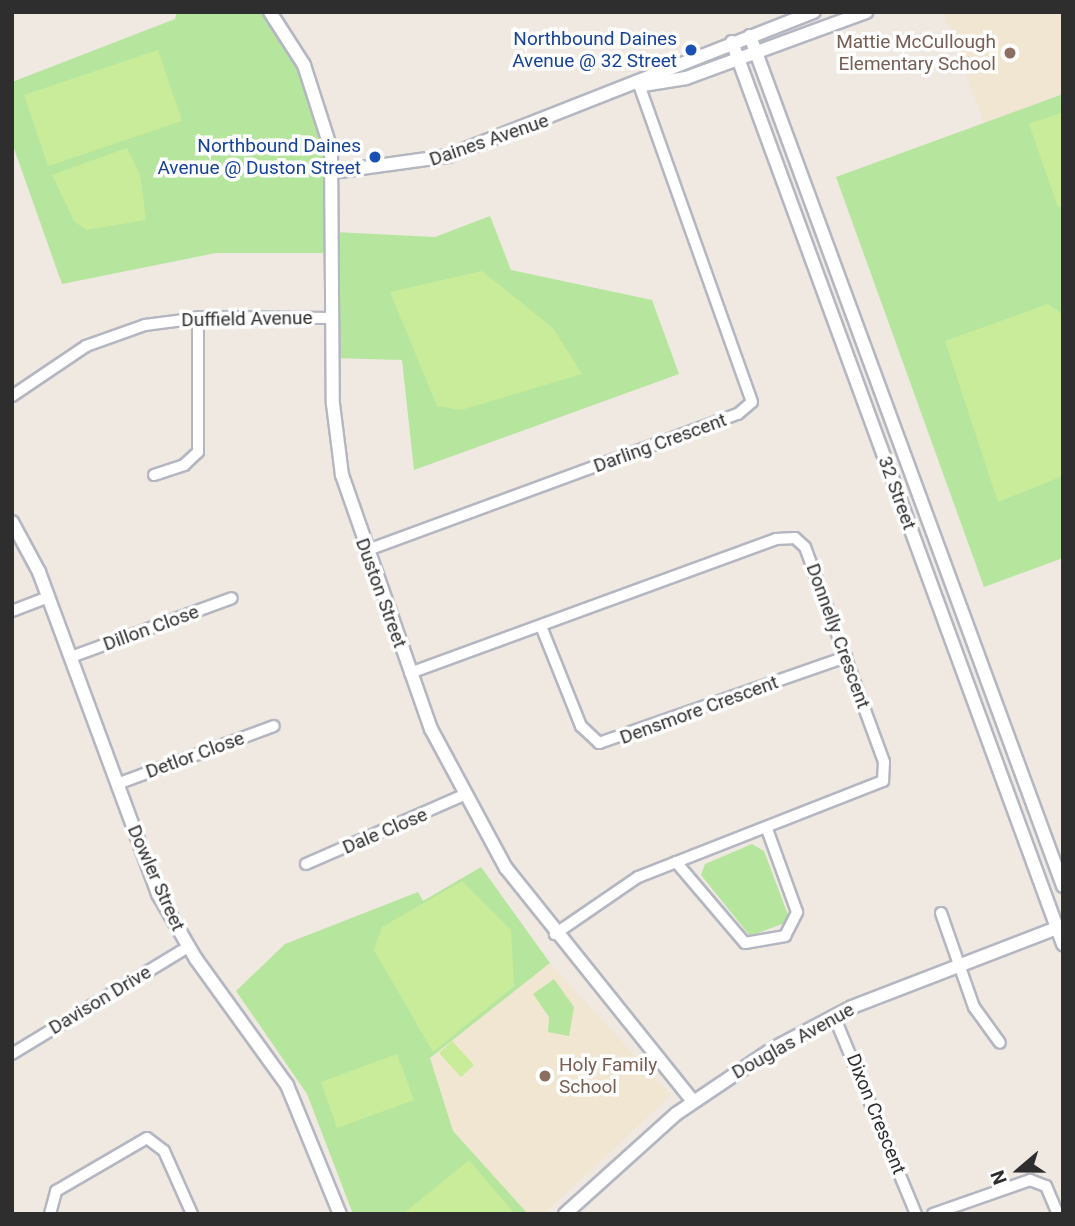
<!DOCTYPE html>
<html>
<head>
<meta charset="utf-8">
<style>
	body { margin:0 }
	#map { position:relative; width:1075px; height:1226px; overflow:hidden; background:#efe9e1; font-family:Roboto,sans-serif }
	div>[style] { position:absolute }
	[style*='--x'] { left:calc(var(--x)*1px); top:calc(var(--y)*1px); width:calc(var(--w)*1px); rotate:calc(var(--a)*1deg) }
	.education>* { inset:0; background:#f0e6d1 }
	.green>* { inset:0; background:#b6e59e }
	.pitch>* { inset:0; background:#c9ec9a }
	.roads { filter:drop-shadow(2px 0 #b4b7c1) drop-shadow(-2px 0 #b4b7c1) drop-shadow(0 2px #b4b7c1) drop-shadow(0 -2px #b4b7c1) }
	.minor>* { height:10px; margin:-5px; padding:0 5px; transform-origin:5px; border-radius:5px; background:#fff }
	.tertiary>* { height:12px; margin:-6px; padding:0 6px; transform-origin:6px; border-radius:6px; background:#fff }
	.dots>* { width:19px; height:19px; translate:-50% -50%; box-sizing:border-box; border:4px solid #fff; border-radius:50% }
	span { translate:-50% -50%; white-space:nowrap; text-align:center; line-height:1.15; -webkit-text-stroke:7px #fff; paint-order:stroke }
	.transit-label { font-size:19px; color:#164399 }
	.right { translate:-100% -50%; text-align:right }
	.education-label { font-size:19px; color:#785e54 }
	.left { translate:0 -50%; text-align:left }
	.street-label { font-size:19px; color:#2e2e2e }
	.frame { position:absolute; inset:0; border:14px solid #2e2e2e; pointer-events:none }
	.north { position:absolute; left:984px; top:1135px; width:70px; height:70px; -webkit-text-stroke:5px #fff; paint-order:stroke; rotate:250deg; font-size:19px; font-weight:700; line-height:28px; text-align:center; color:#2e2e2e }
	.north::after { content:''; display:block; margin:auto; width:24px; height:32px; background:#2e2e2e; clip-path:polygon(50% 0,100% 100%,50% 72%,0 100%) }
</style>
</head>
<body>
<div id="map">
	<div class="education">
		<div style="clip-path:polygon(943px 12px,1063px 12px,1063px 94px,984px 123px)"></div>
		<div style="clip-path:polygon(550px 963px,671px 1095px,544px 1214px,528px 1214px,453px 1131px,430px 1058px)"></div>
	</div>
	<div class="green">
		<div style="clip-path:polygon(177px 12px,270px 12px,323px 111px,334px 232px,435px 237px,490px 216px,511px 270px,652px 300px,679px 374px,414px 470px,402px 360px,333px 358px,333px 253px,216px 253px,62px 284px,12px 143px,12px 82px,175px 19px)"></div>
		<div style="clip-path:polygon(1063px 94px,1063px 558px,984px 587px,836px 177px)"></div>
		<div style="clip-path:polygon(752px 844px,764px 851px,788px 915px,785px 923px,750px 936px,701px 875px,705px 864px)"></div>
		<div style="clip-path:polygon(481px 867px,550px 963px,430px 1058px,453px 1131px,528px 1214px,353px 1214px,307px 1094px,236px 991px,285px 944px,418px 892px,423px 901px)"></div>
		<div style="clip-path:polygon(554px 979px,574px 1007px,569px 1036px,548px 1032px,549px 1017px,533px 994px)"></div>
	</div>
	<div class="pitch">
		<div style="clip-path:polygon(158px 50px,182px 121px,48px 166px,24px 95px)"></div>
		<div style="clip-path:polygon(1063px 112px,1063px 205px,1058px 207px,1029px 124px)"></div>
		<div style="clip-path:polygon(127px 148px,140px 174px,146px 220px,86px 230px,74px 221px,52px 175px)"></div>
		<div style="clip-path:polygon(482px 271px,553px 328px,582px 374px,461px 410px,437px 406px,390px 292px)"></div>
		<div style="clip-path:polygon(1048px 304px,1063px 315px,1063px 476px,998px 502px,945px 341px)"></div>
		<div style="clip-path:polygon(462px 881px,511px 930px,514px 986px,433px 1052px,374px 950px,382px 927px)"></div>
		<div style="clip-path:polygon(452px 1041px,474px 1065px,461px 1077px,439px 1053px)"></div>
		<div style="clip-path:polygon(397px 1054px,414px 1100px,337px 1128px,321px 1082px)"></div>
		<div style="clip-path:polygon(469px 1160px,515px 1214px,403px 1214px)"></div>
	</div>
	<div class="roads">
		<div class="minor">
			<div style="--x:12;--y:396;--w:89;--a:-34"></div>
			<div style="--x:86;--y:346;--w:63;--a:-19.6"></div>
			<div style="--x:145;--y:325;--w:63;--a:-7.4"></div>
			<div style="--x:207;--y:317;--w:126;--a:0.5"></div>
			<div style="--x:154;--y:475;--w:32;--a:-18"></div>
			<div style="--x:184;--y:465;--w:19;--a:-43"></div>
			<div style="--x:198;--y:452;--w:135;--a:-90"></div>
			<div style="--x:365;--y:551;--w:397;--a:-20.2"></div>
			<div style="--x:738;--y:414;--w:18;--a:-41"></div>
			<div style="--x:752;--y:402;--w:337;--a:-109.6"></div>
			<div style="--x:12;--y:611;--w:39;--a:-21"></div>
			<div style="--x:541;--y:626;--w:108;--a:68.2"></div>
			<div style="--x:581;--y:726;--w:25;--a:43"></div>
			<div style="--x:599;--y:743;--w:262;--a:-19.2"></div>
			<div style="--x:71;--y:657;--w:171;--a:-20.1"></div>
			<div style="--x:410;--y:673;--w:390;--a:-20.1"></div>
			<div style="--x:776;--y:539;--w:19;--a:-3"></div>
			<div style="--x:795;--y:538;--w:13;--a:42"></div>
			<div style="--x:805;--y:547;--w:229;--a:69.8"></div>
			<div style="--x:884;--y:762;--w:19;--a:93"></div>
			<div style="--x:883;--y:781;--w:263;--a:158.6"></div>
			<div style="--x:638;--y:877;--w:101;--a:145.5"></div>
			<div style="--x:117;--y:784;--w:167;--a:-20.3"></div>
			<div style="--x:676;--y:862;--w:106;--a:49.6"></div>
			<div style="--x:745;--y:943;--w:41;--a:-9.9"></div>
			<div style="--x:785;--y:936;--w:27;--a:-63"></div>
			<div style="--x:797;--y:912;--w:88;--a:-109.9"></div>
			<div style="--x:306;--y:864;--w:170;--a:-23.6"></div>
			<div style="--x:941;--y:913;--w:100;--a:70.7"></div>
			<div style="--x:974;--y:1007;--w:44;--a:54.2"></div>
			<div style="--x:834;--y:1016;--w:214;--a:67.5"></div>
			<div style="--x:12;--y:1054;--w:206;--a:-31.3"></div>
			<div style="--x:50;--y:1214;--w:24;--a:-75"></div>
			<div style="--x:56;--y:1191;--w:105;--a:-30.2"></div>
			<div style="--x:147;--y:1138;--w:21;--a:37"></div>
			<div style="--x:164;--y:1151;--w:69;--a:66"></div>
			<div style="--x:933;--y:1214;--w:103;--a:-19.3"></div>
			<div style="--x:1030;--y:1180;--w:17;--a:21"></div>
			<div style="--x:1046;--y:1186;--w:30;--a:67"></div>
		</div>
		<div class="tertiary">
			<div style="--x:270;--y:12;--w:63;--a:57.3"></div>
			<div style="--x:304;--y:65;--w:88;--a:72.2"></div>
			<div style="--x:331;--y:149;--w:255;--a:89.6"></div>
			<div style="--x:333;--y:404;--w:72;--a:82.8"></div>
			<div style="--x:342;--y:475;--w:269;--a:70.7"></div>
			<div style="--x:431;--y:729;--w:158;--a:61.7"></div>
			<div style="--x:506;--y:868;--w:299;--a:51.3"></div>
			<div style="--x:750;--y:36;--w:906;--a:69.78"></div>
			<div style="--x:732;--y:42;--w:961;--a:69.85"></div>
			<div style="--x:643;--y:85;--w:44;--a:-9.2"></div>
			<div style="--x:686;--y:78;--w:192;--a:-20.1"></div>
			<div style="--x:333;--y:172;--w:116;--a:-7.9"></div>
			<div style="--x:448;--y:156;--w:393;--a:-21.5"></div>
			<div style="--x:12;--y:522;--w:57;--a:61.6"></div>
			<div style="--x:39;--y:572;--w:343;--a:69.7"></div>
			<div style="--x:158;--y:894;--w:75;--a:59.7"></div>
			<div style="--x:196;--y:959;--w:155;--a:54.2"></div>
			<div style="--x:287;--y:1085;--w:139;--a:67.7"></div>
			<div style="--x:565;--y:1214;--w:149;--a:-42"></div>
			<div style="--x:676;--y:1114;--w:118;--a:-34"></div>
			<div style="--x:774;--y:1048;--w:88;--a:-27.7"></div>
			<div style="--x:852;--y:1007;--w:225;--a:-21.1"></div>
		</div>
	</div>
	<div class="dots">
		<div style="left:691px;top:50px;background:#1a4fb4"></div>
		<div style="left:1010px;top:53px;background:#8d6e63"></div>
		<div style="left:375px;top:157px;background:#1a4fb4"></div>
		<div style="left:545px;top:1076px;background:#8d6e63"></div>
	</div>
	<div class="transit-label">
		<span class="right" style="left:677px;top:50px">Northbound Daines<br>Avenue @ 32 Street</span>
		<span class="right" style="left:361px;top:157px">Northbound Daines<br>Avenue @ Duston Street</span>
	</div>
	<div class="education-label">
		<span class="right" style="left:996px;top:53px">Mattie McCullough<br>Elementary School</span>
		<span class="left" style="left:559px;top:1076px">Holy Family<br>School</span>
	</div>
	<div class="street-label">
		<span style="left:489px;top:140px;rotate:-19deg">Daines Avenue</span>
		<span style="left:247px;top:319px;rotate:-1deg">Duffield Avenue</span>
		<span style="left:660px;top:443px;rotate:-20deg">Darling Crescent</span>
		<span style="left:897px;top:493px;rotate:70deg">32 Street</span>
		<span style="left:381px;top:593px;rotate:70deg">Duston Street</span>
		<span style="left:151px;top:628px;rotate:-20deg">Dillon Close</span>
		<span style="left:838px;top:636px;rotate:70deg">Donnelly Crescent</span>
		<span style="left:699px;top:710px;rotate:-20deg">Densmore Crescent</span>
		<span style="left:195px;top:755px;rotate:-20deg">Detlor Close</span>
		<span style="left:385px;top:831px;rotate:-23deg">Dale Close</span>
		<span style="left:156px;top:878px;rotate:66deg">Dowler Street</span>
		<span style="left:100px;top:1000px;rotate:-31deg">Davison Drive</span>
		<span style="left:793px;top:1041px;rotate:-29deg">Douglas Avenue</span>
		<span style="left:876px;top:1114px;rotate:68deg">Dixon Crescent</span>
	</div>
	<div class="frame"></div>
	<div class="north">N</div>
</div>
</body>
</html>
